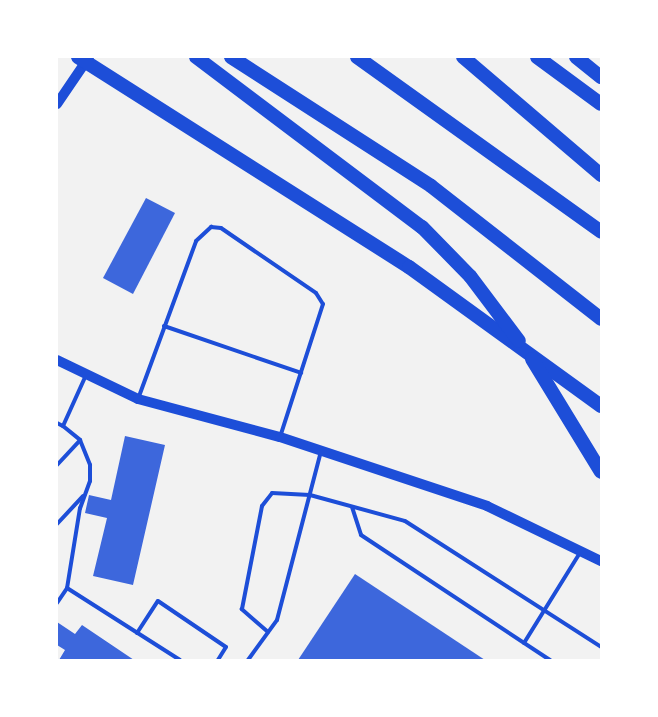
<!DOCTYPE html>
<html>
<head>
<meta charset="utf-8">
<style>
	body { margin:0 }
	#map { position:relative; width:658px; height:717px; overflow:hidden; background:#f2f2f2; font-family:Cabin,sans-serif }
	div>[style] { position:absolute }
	[style*='--x'] { left:calc(var(--x)*1px); top:calc(var(--y)*1px); width:calc(var(--w)*1px); rotate:calc(var(--a)*1deg) }
	.building>* { inset:0; background:#3d67dc }
	.service>* { height:4px; margin:-2px; padding:0 2px; transform-origin:2px; border-radius:2px; background:#1d4ed8 }
	.secondary>* { height:10px; margin:-5px; padding:0 5px; transform-origin:5px; border-radius:5px; background:#1d4ed8 }
	.motorway>* { height:14px; margin:-7px; padding:0 7px; transform-origin:7px; border-radius:7px; background:#1d4ed8 }
	span { translate:-50% -50%; white-space:nowrap; text-align:center; line-height:1.15; -webkit-text-stroke:4.5px #fff; paint-order:stroke }
	.frame { position:absolute; inset:0; border:58px solid #fff; pointer-events:none }
</style>
</head>
<body>
<div id="map">
	<div class="building">
		<div style="clip-path:polygon(146px 198px,175px 213px,133px 294px,103px 278px)"></div>
		<div style="clip-path:polygon(125px 436px,165px 445px,133px 585px,93px 576px,107px 518px,85px 513px,89px 495px,111px 500px)"></div>
		<div style="clip-path:polygon(355px 574px,485px 660px,298px 660px)"></div>
		<div style="clip-path:polygon(57px 622px,75px 634px,82px 625px,134px 660px,59px 660px,65px 650px,57px 645px)"></div>
	</div>
	<div class="service">
		<div style="--x:164;--y:326;--w:145;--a:18.9"></div>
		<div style="--x:138;--y:399;--w:168;--a:-69.8"></div>
		<div style="--x:196;--y:241;--w:21;--a:-43"></div>
		<div style="--x:211;--y:227;--w:10;--a:6"></div>
		<div style="--x:221;--y:228;--w:115;--a:34.4"></div>
		<div style="--x:316;--y:293;--w:13;--a:58"></div>
		<div style="--x:323;--y:304;--w:140;--a:107.9"></div>
		<div style="--x:57;--y:423;--w:7;--a:27"></div>
		<div style="--x:63;--y:426;--w:56;--a:-65.7"></div>
		<div style="--x:63;--y:426;--w:22;--a:39"></div>
		<div style="--x:57;--y:465;--w:34;--a:-47"></div>
		<div style="--x:80;--y:440;--w:27;--a:68"></div>
		<div style="--x:90;--y:465;--w:16;--a:90"></div>
		<div style="--x:90;--y:481;--w:29;--a:110"></div>
		<div style="--x:80;--y:508;--w:81;--a:99.2"></div>
		<div style="--x:352;--y:507;--w:29;--a:72"></div>
		<div style="--x:361;--y:535;--w:227;--a:33.5"></div>
		<div style="--x:57;--y:524;--w:38;--a:-47"></div>
		<div style="--x:57;--y:603;--w:18;--a:-56"></div>
		<div style="--x:67;--y:588;--w:134;--a:32.5"></div>
		<div style="--x:268;--y:632;--w:35;--a:-139"></div>
		<div style="--x:242;--y:609;--w:105;--a:-79"></div>
		<div style="--x:262;--y:506;--w:16;--a:-52"></div>
		<div style="--x:272;--y:493;--w:38;--a:3"></div>
		<div style="--x:310;--y:495;--w:98;--a:15.3"></div>
		<div style="--x:405;--y:521;--w:233;--a:32.7"></div>
		<div style="--x:137;--y:633;--w:38;--a:-57"></div>
		<div style="--x:158;--y:601;--w:82;--a:34.1"></div>
		<div style="--x:226;--y:647;--w:15;--a:122"></div>
		<div style="--x:524;--y:643;--w:108;--a:-58.2"></div>
		<div style="--x:248;--y:660;--w:49;--a:-54.1"></div>
		<div style="--x:277;--y:620;--w:175;--a:-75.4"></div>
	</div>
	<div class="secondary">
		<div style="--x:57;--y:104;--w:57;--a:-55.8"></div>
		<div style="--x:57;--y:360;--w:90;--a:25.7"></div>
		<div style="--x:138;--y:399;--w:147;--a:15"></div>
		<div style="--x:280;--y:437;--w:218;--a:18.4"></div>
		<div style="--x:487;--y:506;--w:127;--a:25.8"></div>
	</div>
	<div class="motorway">
		<div style="--x:78;--y:57;--w:392;--a:32.4"></div>
		<div style="--x:409;--y:267;--w:237;--a:35.9"></div>
		<div style="--x:196;--y:57;--w:283;--a:37"></div>
		<div style="--x:422;--y:227;--w:69;--a:45.6"></div>
		<div style="--x:470;--y:276;--w:81;--a:53"></div>
		<div style="--x:231;--y:57;--w:238;--a:32.8"></div>
		<div style="--x:431;--y:186;--w:216;--a:38"></div>
		<div style="--x:357;--y:57;--w:300;--a:35.6"></div>
		<div style="--x:463;--y:57;--w:182;--a:40.5"></div>
		<div style="--x:537;--y:57;--w:79;--a:36.3"></div>
		<div style="--x:576;--y:57;--w:32;--a:39"></div>
		<div style="--x:532;--y:359;--w:132;--a:58.6"></div>
	</div>
	<div class="frame"></div>
</div>
</body>
</html>
